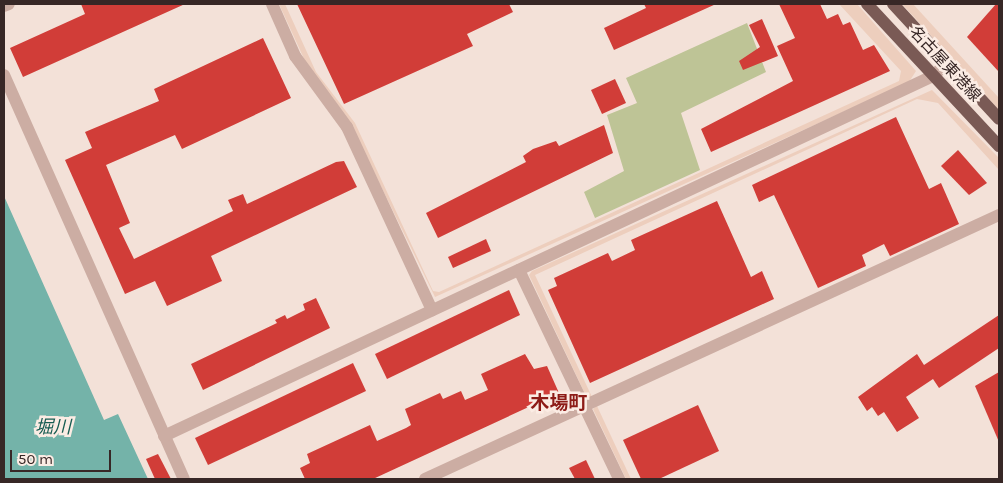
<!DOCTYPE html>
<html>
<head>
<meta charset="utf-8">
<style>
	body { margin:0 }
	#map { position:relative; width:1003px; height:483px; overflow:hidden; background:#f3e1d8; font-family:Karla,"Noto Sans JP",sans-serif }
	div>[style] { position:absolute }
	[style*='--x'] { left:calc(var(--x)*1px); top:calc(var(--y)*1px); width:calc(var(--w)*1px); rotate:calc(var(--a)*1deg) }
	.green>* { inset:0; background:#bec496 }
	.plaza>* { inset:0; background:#edcebd }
	.water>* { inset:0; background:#74b3a9 }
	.building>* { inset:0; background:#d13d38 }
	.minor>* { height:12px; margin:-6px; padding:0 6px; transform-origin:6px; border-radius:6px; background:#ccada3 }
	.major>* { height:12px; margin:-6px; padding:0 6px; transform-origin:6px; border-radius:6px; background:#7a5a55 }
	span { translate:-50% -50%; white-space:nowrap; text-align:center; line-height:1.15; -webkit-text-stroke:5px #fbece4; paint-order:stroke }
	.street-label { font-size:16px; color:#372726 }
	.water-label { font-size:18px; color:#175c52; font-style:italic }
	.quarter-label { font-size:19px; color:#8d1b17; font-weight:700 }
	.frame { position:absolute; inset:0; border:5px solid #372726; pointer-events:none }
	.scale { position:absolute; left:10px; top:450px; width:101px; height:22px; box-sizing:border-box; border:2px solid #372726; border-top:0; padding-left:6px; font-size:15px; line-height:18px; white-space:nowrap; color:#372726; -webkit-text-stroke:4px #fbece4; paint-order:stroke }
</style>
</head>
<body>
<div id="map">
	<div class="green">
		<div style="clip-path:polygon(747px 23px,766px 72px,681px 113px,700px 170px,595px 218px,584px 192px,624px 171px,607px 115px,637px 103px,626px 78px)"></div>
	</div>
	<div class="plaza">
		<div style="clip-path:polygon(279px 4px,285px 4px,316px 72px,355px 123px,433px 291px,439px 292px,899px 81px,901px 71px,839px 4px,857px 4px,916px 71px,909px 82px,435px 297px,351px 125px,311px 74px)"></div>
		<div style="clip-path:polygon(902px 4px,913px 4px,999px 98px,999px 110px)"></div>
		<div style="clip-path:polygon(932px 90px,999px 158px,999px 170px,938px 103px,917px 99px,535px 275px,592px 397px,587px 398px,529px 275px,532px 271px)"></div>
		<div style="clip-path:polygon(597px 406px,631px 479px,626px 479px,593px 409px)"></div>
	</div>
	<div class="water">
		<div style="clip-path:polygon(4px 196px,104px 420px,118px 414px,148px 479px,4px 479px)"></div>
	</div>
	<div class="building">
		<div style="clip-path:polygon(81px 4px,185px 4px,23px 77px,10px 48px,85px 14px)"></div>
		<div style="clip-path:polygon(297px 4px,509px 4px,513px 12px,467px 34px,473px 46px,344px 104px)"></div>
		<div style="clip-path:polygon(644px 4px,716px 4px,614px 50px,604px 28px,646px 8px)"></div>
		<div style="clip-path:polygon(779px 4px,820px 4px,827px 19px,838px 14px,843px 25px,850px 22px,863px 50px,874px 45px,890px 71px,711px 152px,701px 129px,793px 81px,777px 46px,795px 38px)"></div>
		<div style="clip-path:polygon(996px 4px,999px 4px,999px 72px,967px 37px)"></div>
		<div style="clip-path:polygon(762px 19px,778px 56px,743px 70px,739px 61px,760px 47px,749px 25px)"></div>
		<div style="clip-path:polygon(263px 38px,291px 98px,182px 149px,175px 135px,106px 165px,130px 223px,119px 228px,134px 259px,233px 211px,228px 200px,243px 194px,247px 204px,336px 162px,344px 161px,357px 187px,211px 256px,222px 281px,167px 306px,155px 281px,125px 294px,65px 160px,92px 148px,85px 132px,159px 101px,154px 89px)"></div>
		<div style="clip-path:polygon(615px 79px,626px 103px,602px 114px,591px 90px)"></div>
		<div style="clip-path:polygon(896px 117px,929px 189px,941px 183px,959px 224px,890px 256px,884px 244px,862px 255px,866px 266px,818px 288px,774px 195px,759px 202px,752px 185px)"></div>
		<div style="clip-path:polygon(604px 125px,613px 153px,438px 238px,426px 213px,526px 162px,523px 156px,533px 149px,556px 141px,559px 146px)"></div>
		<div style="clip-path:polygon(958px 150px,987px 183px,969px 195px,941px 166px)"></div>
		<div style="clip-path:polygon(717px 201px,751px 277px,762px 271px,774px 299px,590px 383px,548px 290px,557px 286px,554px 278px,608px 253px,612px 261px,635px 250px,631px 240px)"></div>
		<div style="clip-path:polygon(486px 239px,491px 251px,453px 268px,448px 257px)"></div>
		<div style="clip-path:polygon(509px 290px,520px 315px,387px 379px,375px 354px)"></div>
		<div style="clip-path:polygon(316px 298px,330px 328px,203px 390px,191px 364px,277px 323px,275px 320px,285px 315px,287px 319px,305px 310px,303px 304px)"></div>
		<div style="clip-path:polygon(999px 315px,999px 348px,939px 388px,933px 379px,906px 397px,919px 418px,897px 432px,884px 412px,878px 416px,872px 407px,867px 411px,858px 397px,917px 354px,924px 365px)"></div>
		<div style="clip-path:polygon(525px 354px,534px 369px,547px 366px,559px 393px,373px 479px,305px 479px,300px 468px,310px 463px,307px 454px,370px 425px,377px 441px,406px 428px,411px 425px,405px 409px,440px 393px,443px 399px,461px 391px,465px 400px,488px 390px,481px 374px)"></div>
		<div style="clip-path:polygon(353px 363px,366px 391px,208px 465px,195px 438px)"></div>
		<div style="clip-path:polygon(999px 372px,999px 442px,975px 386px)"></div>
		<div style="clip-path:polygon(698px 405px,719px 451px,659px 479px,641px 479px,623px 440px)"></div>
		<div style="clip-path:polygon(158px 454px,171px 479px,155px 479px,146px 459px)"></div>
		<div style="clip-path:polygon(586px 460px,595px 479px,575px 479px,569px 468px)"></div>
	</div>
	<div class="minor">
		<div style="--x:272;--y:4;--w:57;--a:66.1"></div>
		<div style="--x:295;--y:56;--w:88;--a:53.8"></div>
		<div style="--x:347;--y:127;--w:202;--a:65.1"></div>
		<div style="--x:4;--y:6;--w:5;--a:-22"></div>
		<div style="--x:4;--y:75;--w:442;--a:66"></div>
		<div style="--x:519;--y:270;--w:232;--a:64.4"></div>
		<div style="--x:164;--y:436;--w:849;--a:-25.09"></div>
		<div style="--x:933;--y:76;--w:19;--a:-43"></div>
		<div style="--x:425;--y:479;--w:632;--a:-24.7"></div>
	</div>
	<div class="major">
		<div style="--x:867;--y:4;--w:194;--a:47.1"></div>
		<div style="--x:893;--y:4;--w:156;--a:47.3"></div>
	</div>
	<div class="street-label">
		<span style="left:945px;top:64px;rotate:47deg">名古屋東港線</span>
	</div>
	<div class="water-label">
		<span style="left:53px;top:427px">堀川</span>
	</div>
	<div class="quarter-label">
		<span style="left:559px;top:404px">木場町</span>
	</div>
	<div class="frame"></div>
	<div class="scale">50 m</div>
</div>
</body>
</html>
